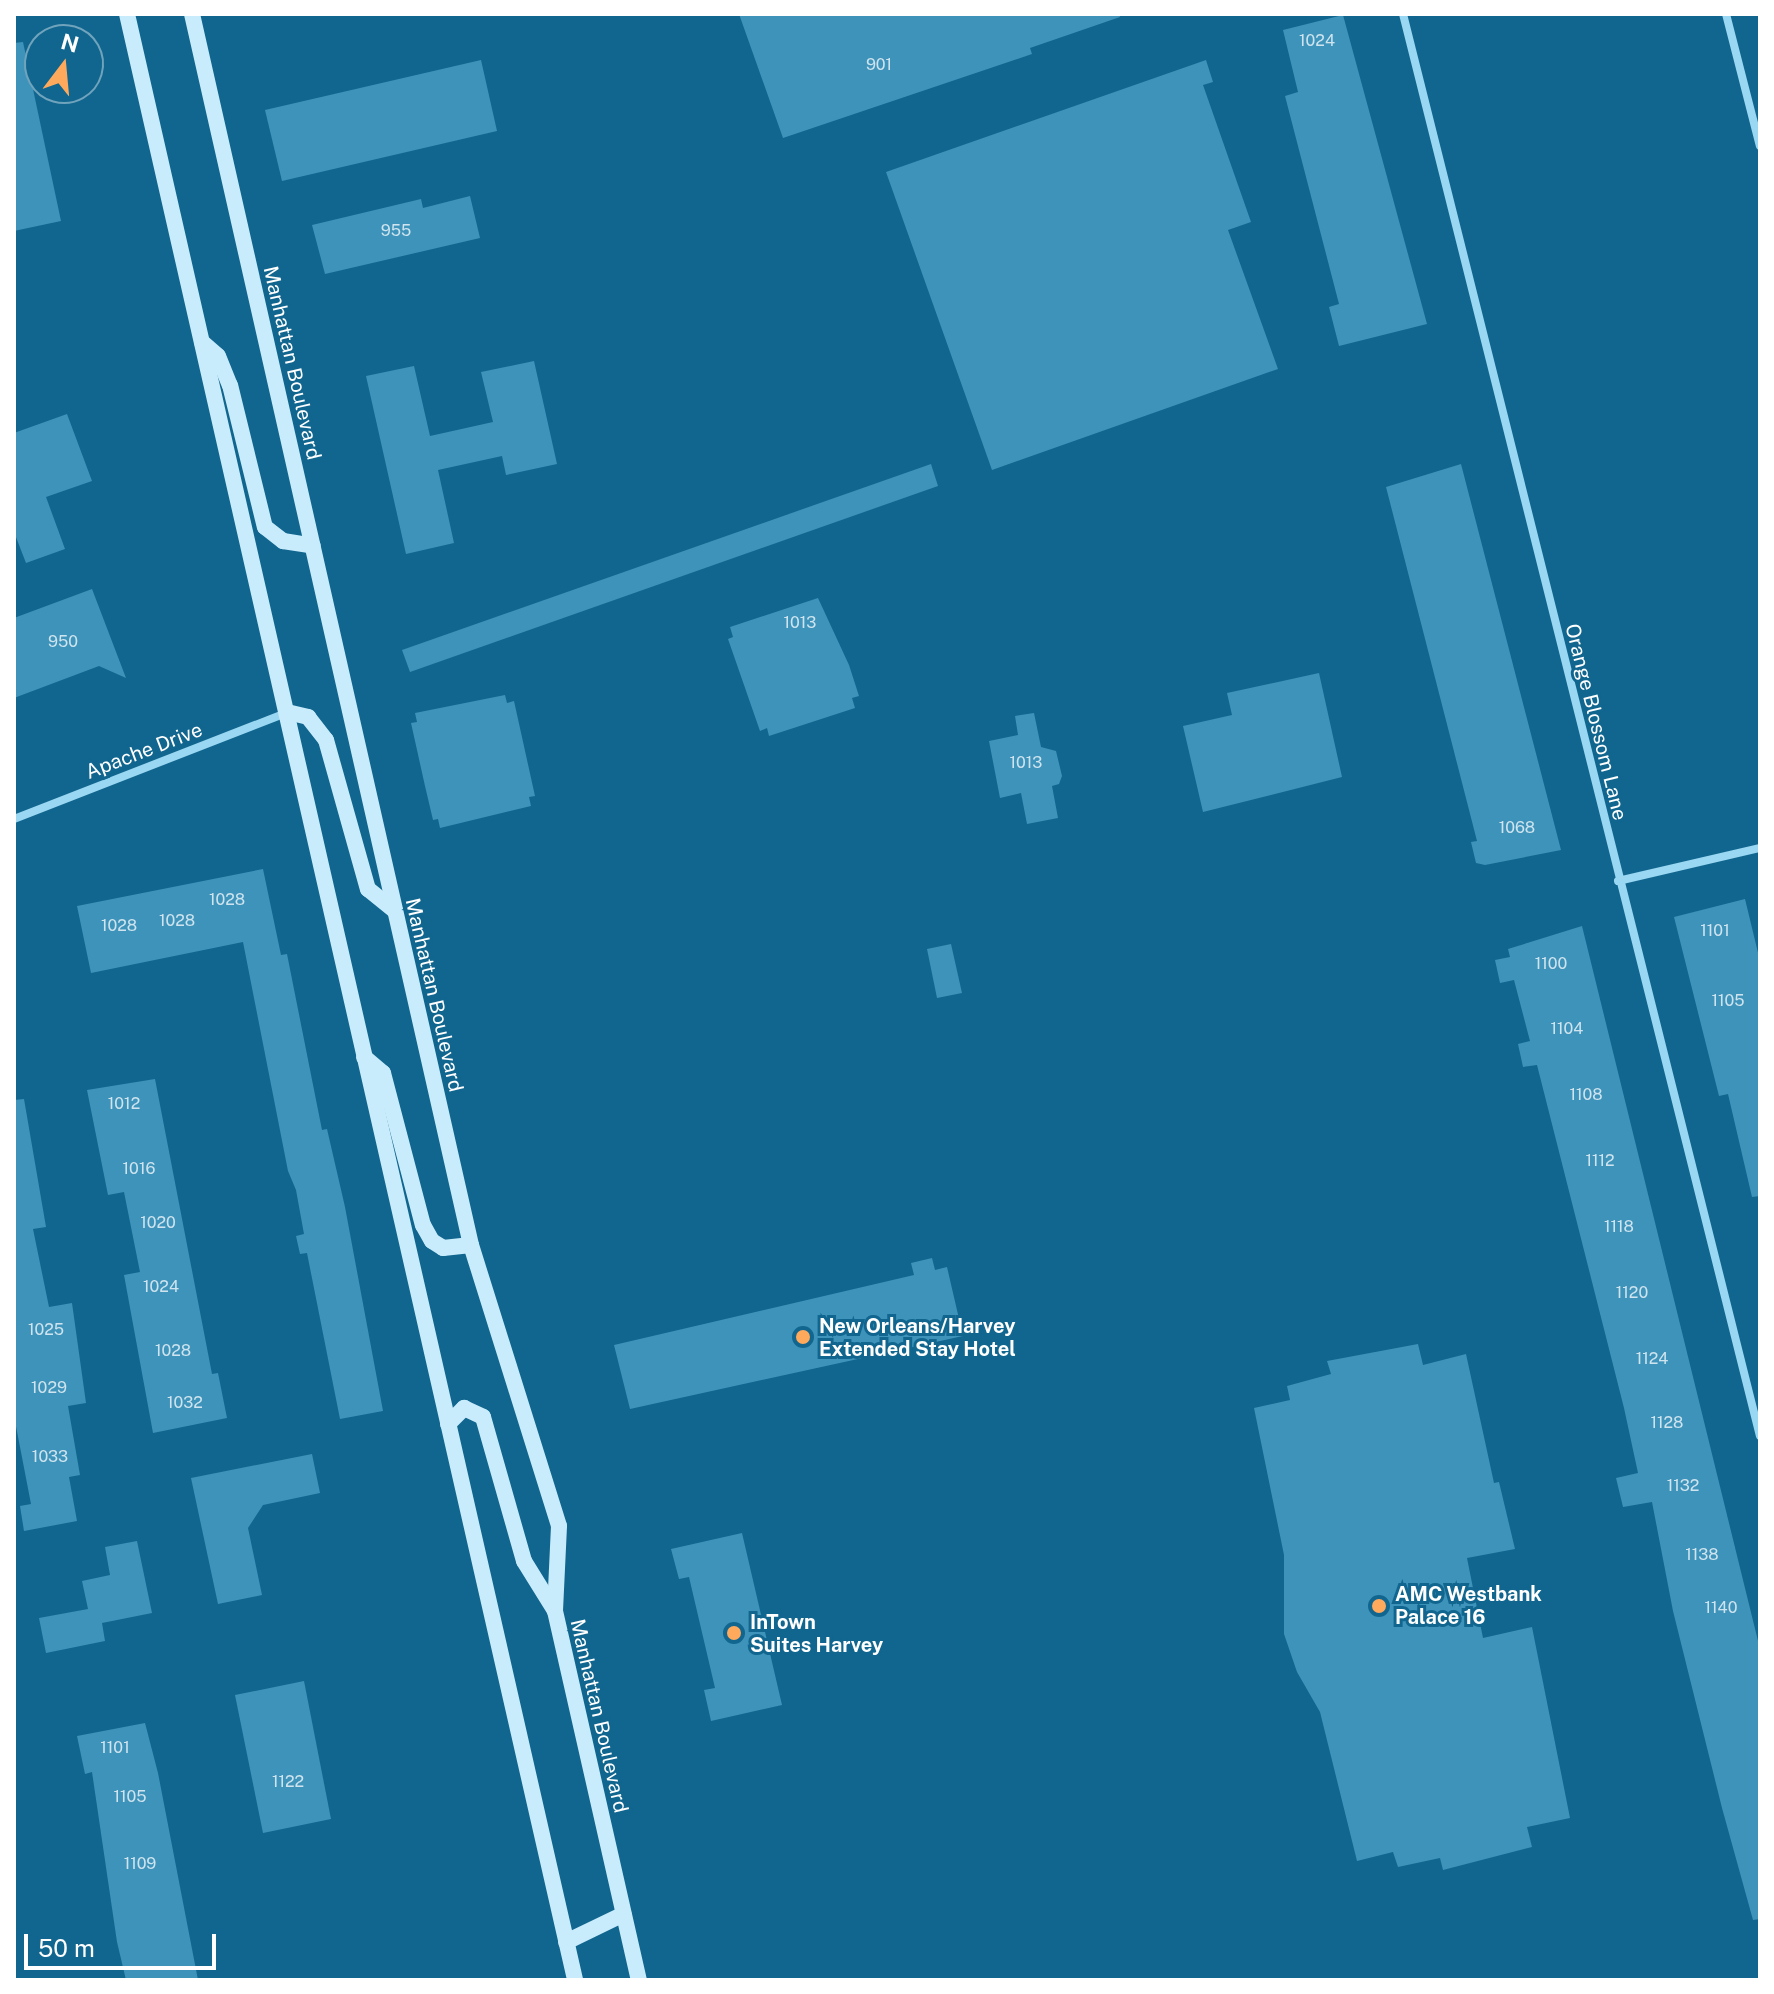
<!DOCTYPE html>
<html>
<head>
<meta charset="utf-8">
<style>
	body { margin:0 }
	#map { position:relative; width:1774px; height:1994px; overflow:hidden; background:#11668f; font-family:"Public Sans",sans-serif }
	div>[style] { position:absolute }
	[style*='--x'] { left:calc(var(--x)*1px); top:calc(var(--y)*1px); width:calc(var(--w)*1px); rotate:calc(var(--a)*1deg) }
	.building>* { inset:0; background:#3e93ba }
	.street>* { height:8px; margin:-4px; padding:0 4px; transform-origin:4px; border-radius:4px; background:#9ad7f2 }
	.secondary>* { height:16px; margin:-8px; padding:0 8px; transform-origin:8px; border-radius:8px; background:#c9ecfc }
	.dots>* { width:22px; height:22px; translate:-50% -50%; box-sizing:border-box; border:4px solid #11668f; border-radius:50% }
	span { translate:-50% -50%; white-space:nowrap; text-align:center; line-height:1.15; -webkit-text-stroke:6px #11668f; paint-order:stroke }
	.number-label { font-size:16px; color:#cfe4ee }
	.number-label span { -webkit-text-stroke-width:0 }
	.street-label { font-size:20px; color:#fff }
	.poi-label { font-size:20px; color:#fff; font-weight:700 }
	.left { translate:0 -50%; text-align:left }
	.frame { position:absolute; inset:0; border:16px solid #fff; pointer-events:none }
	.north { position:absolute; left:24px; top:24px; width:80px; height:80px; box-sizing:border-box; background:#11668f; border:2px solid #70a3bc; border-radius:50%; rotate:16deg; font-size:22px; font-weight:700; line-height:32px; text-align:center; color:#fff }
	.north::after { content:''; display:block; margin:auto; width:28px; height:36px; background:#ffa95c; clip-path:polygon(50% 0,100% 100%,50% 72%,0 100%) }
	.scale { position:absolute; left:24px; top:1934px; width:192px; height:36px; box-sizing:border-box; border:4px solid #fff; border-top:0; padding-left:10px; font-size:24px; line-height:28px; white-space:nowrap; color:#fff; -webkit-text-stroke:6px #11668f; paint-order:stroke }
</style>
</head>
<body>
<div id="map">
	<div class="building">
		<div style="clip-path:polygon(739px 14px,1119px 14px,1120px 17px,1030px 48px,1032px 54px,783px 138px)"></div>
		<div style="clip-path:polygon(1343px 15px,1427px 324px,1339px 346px,1329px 307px,1339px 304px,1285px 96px,1298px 92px,1283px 30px)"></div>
		<div style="clip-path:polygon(23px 42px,61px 221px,14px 231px,14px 43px)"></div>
		<div style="clip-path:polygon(481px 60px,497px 131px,282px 181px,265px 110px)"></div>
		<div style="clip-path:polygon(1206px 60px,1213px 82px,1203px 85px,1251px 222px,1228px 230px,1278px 369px,992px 470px,886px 172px)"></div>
		<div style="clip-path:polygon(470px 196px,480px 238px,325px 274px,312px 225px,421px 199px,423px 208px)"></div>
		<div style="clip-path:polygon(534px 361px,557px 464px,506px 475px,502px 456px,438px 470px,454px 543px,406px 554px,366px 376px,414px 366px,430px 436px,493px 422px,481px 372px)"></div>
		<div style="clip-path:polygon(67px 414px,92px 481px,46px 497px,65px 549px,26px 563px,14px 532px,14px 433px)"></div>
		<div style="clip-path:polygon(931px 464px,938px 486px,410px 672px,402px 650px)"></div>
		<div style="clip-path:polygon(1461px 464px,1561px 850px,1485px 865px,1476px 863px,1471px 842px,1477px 841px,1386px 487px)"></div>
		<div style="clip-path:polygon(92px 589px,126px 678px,99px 666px,14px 698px,14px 618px)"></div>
		<div style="clip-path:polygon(818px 598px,849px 665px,859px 696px,852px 698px,855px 708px,769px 736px,767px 728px,760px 731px,728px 639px,733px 637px,730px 627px)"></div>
		<div style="clip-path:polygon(1319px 673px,1342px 777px,1203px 812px,1183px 726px,1232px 715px,1227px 693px)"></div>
		<div style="clip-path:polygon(505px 695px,507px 703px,514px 701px,535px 796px,529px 797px,531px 806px,440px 828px,438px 819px,433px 820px,425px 786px,411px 723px,417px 722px,415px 713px)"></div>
		<div style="clip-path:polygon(1034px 713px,1041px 747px,1056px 751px,1062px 776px,1059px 784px,1052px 786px,1058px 818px,1027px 824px,1021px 793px,1000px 798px,989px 741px,1018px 735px,1015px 716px)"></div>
		<div style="clip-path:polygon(263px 869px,281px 955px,287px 954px,322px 1130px,327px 1129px,345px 1207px,383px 1411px,340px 1419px,307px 1253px,300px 1254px,296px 1236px,304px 1234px,296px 1190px,288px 1171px,243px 942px,91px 973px,77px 906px)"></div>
		<div style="clip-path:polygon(1745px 899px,1760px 961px,1760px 1196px,1752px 1197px,1728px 1094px,1719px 1096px,1674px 917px)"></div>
		<div style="clip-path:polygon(1582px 926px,1760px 1649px,1760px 1919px,1753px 1920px,1722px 1808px,1673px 1611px,1652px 1502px,1623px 1507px,1616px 1478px,1638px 1473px,1624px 1408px,1537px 1065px,1523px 1067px,1518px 1044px,1530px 1041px,1514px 980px,1500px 983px,1495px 960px,1510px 957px,1508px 949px)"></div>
		<div style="clip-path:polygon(951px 944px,962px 993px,937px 998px,927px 949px)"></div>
		<div style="clip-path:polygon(155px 1079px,212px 1374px,218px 1373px,227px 1418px,153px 1433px,124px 1275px,140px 1272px,124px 1192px,108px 1195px,87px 1090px)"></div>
		<div style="clip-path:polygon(24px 1099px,46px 1227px,33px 1229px,49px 1307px,72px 1303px,86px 1403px,68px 1406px,80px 1475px,69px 1477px,77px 1521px,24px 1531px,20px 1506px,31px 1504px,14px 1416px,14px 1100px)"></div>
		<div style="clip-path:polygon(932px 1258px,935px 1270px,947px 1267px,963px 1336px,630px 1409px,614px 1345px,914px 1275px,911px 1263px)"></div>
		<div style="clip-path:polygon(1418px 1344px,1423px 1365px,1466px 1354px,1494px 1483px,1499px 1482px,1515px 1549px,1467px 1558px,1483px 1638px,1532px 1627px,1570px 1818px,1527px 1827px,1532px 1847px,1443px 1870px,1440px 1858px,1398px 1867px,1393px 1852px,1357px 1861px,1320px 1712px,1297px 1672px,1284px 1634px,1284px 1555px,1254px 1408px,1290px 1400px,1287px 1386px,1331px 1374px,1327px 1361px)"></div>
		<div style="clip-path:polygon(312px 1454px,320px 1493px,263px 1505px,248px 1528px,262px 1595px,218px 1604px,191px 1478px)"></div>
		<div style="clip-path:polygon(742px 1533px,782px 1705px,711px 1721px,704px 1690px,715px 1688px,689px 1577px,679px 1579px,671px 1549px)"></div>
		<div style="clip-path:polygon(137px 1541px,152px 1613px,102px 1623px,105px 1641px,46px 1653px,39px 1618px,88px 1609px,82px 1581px,110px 1575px,105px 1547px)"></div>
		<div style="clip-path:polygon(304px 1681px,331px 1819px,263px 1833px,235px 1695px)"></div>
		<div style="clip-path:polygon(145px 1723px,158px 1773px,198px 1980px,126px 1980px,117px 1942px,92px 1772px,85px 1774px,77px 1736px)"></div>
	</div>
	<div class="street">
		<div style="--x:1403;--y:14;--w:1466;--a:75.91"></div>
		<div style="--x:1726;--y:14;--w:136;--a:75.6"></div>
		<div style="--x:14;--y:819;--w:292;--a:-21.3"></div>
		<div style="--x:1618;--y:881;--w:146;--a:-13.1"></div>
	</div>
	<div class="secondary">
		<div style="--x:127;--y:14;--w:2016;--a:77.16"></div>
		<div style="--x:192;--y:14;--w:1262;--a:77.23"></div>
		<div style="--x:471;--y:1245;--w:294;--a:72.6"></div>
		<div style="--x:559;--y:1526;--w:85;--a:92.7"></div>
		<div style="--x:555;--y:1611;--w:378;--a:77.2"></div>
		<div style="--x:202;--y:342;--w:21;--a:41"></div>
		<div style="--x:218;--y:356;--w:31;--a:68"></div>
		<div style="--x:230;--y:385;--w:146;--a:76.2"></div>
		<div style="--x:265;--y:527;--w:23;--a:38"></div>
		<div style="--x:283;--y:541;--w:30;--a:9"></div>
		<div style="--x:287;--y:712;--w:22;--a:13"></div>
		<div style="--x:308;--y:717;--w:29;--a:52"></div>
		<div style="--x:326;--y:740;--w:155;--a:74.3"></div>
		<div style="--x:368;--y:889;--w:35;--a:39"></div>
		<div style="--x:364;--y:1057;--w:25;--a:40"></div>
		<div style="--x:383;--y:1073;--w:157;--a:75.3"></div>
		<div style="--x:423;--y:1225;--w:18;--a:61"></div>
		<div style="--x:432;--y:1241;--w:13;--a:32"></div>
		<div style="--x:443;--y:1248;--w:28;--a:-6"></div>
		<div style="--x:448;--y:1424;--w:23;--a:-45"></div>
		<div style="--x:464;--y:1408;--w:21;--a:25"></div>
		<div style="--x:483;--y:1417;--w:150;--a:74.1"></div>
		<div style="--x:524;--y:1561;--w:59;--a:58.2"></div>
		<div style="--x:566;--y:1942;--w:64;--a:-25.8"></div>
	</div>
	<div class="dots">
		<div style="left:803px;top:1337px;background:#ffa95c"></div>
		<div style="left:1379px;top:1606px;background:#ffa95c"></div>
		<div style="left:734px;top:1633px;background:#ffa95c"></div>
	</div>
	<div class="number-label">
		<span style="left:1317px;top:41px">1024</span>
		<span style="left:879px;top:65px">901</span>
		<span style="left:396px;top:231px">955</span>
		<span style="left:800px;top:623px">1013</span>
		<span style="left:63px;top:642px">950</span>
		<span style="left:1026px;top:763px">1013</span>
		<span style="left:1517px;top:828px">1068</span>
		<span style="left:227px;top:900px">1028</span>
		<span style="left:177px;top:921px">1028</span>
		<span style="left:119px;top:926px">1028</span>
		<span style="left:1715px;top:931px">1101</span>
		<span style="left:1551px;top:964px">1100</span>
		<span style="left:1728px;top:1001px">1105</span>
		<span style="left:1567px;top:1029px">1104</span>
		<span style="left:1586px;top:1095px">1108</span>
		<span style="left:124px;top:1104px">1012</span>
		<span style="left:1600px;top:1161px">1112</span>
		<span style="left:139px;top:1169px">1016</span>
		<span style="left:158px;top:1223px">1020</span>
		<span style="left:1619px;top:1227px">1118</span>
		<span style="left:161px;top:1287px">1024</span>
		<span style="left:1632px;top:1293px">1120</span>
		<span style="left:46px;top:1330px">1025</span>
		<span style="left:173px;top:1351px">1028</span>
		<span style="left:1652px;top:1359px">1124</span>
		<span style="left:49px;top:1388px">1029</span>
		<span style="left:185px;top:1403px">1032</span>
		<span style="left:1667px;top:1423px">1128</span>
		<span style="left:50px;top:1457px">1033</span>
		<span style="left:1683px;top:1486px">1132</span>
		<span style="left:1702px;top:1555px">1138</span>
		<span style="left:1721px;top:1608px">1140</span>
		<span style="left:115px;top:1748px">1101</span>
		<span style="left:288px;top:1782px">1122</span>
		<span style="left:130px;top:1797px">1105</span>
		<span style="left:140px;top:1864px">1109</span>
	</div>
	<div class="street-label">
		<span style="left:292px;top:363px;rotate:77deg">Manhattan Boulevard</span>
		<span style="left:1596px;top:722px;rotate:76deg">Orange Blossom Lane</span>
		<span style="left:144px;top:751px;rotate:-21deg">Apache Drive</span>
		<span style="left:434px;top:995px;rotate:77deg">Manhattan Boulevard</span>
		<span style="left:599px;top:1716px;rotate:77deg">Manhattan Boulevard</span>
	</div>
	<div class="poi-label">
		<span class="left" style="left:819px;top:1338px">New Orleans/Harvey<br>Extended Stay Hotel</span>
		<span class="left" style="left:1395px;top:1606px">AMC Westbank<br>Palace 16</span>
		<span class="left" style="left:750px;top:1634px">InTown<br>Suites Harvey</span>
	</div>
	<div class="frame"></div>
	<div class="north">N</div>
	<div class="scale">50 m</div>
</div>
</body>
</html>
